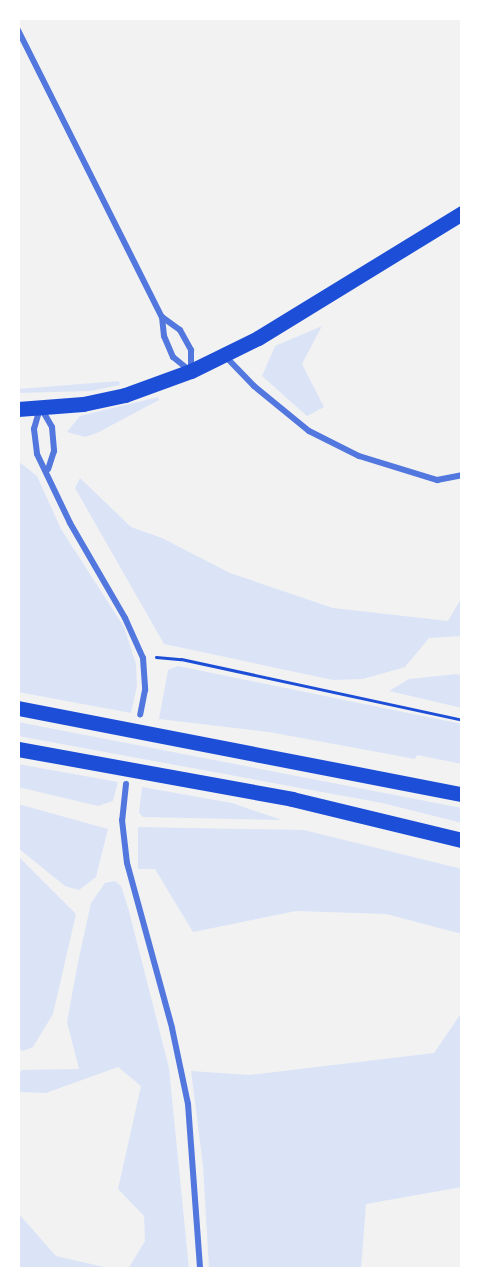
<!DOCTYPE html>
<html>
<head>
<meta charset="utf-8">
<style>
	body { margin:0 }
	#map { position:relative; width:480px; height:1287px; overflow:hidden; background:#f2f2f2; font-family:Signika,sans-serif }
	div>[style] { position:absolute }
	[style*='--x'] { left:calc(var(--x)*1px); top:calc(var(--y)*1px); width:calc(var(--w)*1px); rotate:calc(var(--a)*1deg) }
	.green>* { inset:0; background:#dbe4f7 }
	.path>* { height:3px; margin:-1.5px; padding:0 1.5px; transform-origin:1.5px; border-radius:1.5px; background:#1d4ed8 }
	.minor>* { height:6px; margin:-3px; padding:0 3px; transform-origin:3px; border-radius:3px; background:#5277de }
	.primary>* { height:15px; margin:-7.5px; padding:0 7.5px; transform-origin:7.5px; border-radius:7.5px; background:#1d4ed8 }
	.trunk>* { height:15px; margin:-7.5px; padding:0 7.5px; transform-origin:7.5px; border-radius:7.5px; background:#1d4ed8 }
	span { translate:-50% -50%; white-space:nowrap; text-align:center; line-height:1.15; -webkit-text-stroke:4.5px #fff; paint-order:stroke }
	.frame { position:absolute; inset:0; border:20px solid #fff; pointer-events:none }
</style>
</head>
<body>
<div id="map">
	<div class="green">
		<div style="clip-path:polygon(322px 326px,302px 364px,324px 407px,307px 416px,262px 376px,275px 346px)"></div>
		<div style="clip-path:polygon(119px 381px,120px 385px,91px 391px,18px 393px,18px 389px)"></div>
		<div style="clip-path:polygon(158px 397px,159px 400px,97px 433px,85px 437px,67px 432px,80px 416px)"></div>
		<div style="clip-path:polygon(18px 461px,37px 476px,61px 529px,124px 627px,136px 664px,137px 686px,131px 713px,18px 692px)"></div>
		<div style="clip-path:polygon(80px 478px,131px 527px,162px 538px,230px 573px,333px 608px,448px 621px,462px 597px,462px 636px,429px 638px,405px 667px,363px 679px,333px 680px,164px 644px,75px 488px)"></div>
		<div style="clip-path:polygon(178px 666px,462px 724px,462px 764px,417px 755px,415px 759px,269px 732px,159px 719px,168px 670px)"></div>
		<div style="clip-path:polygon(457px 674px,462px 676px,462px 708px,389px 691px,409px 679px)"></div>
		<div style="clip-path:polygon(18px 722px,462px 808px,462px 823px,382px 803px,18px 736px)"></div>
		<div style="clip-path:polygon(18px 764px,118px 782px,113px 801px,98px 806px,18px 787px)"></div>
		<div style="clip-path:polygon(142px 787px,232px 803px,282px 820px,143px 817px,139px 813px)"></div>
		<div style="clip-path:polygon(18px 804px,108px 829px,96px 877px,79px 890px,65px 886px,18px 848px)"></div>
		<div style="clip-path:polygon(138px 827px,304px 830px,462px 869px,462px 934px,386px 914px,296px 911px,193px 932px,155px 869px,138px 869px)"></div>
		<div style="clip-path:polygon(18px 856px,76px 914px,53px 1014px,33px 1047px,23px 1051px,18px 1048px)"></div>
		<div style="clip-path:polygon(115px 881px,121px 886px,129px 911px,169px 1068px,189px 1269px,128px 1269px,145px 1241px,144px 1216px,118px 1189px,141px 1086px,118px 1067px,46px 1093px,18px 1092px,18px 1074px,22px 1070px,79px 1069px,67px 1022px,78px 962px,91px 903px,105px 883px)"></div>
		<div style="clip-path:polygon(462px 1012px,462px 1187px,366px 1204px,361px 1269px,209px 1269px,203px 1166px,191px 1071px,249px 1075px,434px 1053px)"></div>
		<div style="clip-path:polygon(18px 1213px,56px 1256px,113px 1269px,18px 1269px)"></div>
	</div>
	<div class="path">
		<div style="--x:156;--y:657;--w:25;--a:5"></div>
		<div style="--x:181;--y:659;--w:288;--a:12.2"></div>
	</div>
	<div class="minor">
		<div style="--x:18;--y:30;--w:321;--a:63.4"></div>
		<div style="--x:162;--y:317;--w:19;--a:84"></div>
		<div style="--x:164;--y:336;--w:23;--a:67"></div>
		<div style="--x:173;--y:357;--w:21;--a:39"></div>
		<div style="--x:162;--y:317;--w:22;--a:36"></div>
		<div style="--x:180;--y:330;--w:23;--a:61"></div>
		<div style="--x:191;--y:350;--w:21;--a:90"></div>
		<div style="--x:225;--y:356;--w:42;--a:46"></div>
		<div style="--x:254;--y:386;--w:71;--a:39.3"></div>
		<div style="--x:309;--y:431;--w:56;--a:26.6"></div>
		<div style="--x:359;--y:456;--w:82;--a:17.1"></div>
		<div style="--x:437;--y:480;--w:25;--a:-11"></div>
		<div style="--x:40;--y:408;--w:22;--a:106"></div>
		<div style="--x:34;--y:429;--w:25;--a:83"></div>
		<div style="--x:37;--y:454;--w:76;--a:64.4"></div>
		<div style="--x:70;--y:523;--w:110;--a:59.9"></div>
		<div style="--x:125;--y:618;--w:44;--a:65.8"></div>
		<div style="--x:143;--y:658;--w:32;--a:86"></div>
		<div style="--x:145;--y:690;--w:25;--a:101"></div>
		<div style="--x:41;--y:408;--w:22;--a:60"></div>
		<div style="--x:52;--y:427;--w:24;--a:85"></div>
		<div style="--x:54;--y:451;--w:19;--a:108"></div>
		<div style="--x:126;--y:784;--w:36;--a:96"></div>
		<div style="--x:122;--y:820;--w:43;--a:83.4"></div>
		<div style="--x:127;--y:863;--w:171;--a:74.7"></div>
		<div style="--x:172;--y:1028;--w:78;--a:78.1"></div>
		<div style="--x:188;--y:1104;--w:165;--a:85.8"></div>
	</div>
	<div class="primary">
		<div style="--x:18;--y:409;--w:65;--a:-4.4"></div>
		<div style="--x:83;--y:404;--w:43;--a:-12.1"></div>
		<div style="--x:125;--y:395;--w:70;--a:-20"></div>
		<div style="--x:191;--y:371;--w:75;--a:-26.2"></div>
		<div style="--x:258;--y:338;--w:239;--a:-31.5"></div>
	</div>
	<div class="trunk">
		<div style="--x:18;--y:708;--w:452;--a:11"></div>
		<div style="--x:18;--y:749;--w:279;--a:10.3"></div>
		<div style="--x:292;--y:799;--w:175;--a:13.6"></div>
	</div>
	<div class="frame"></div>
</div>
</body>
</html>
